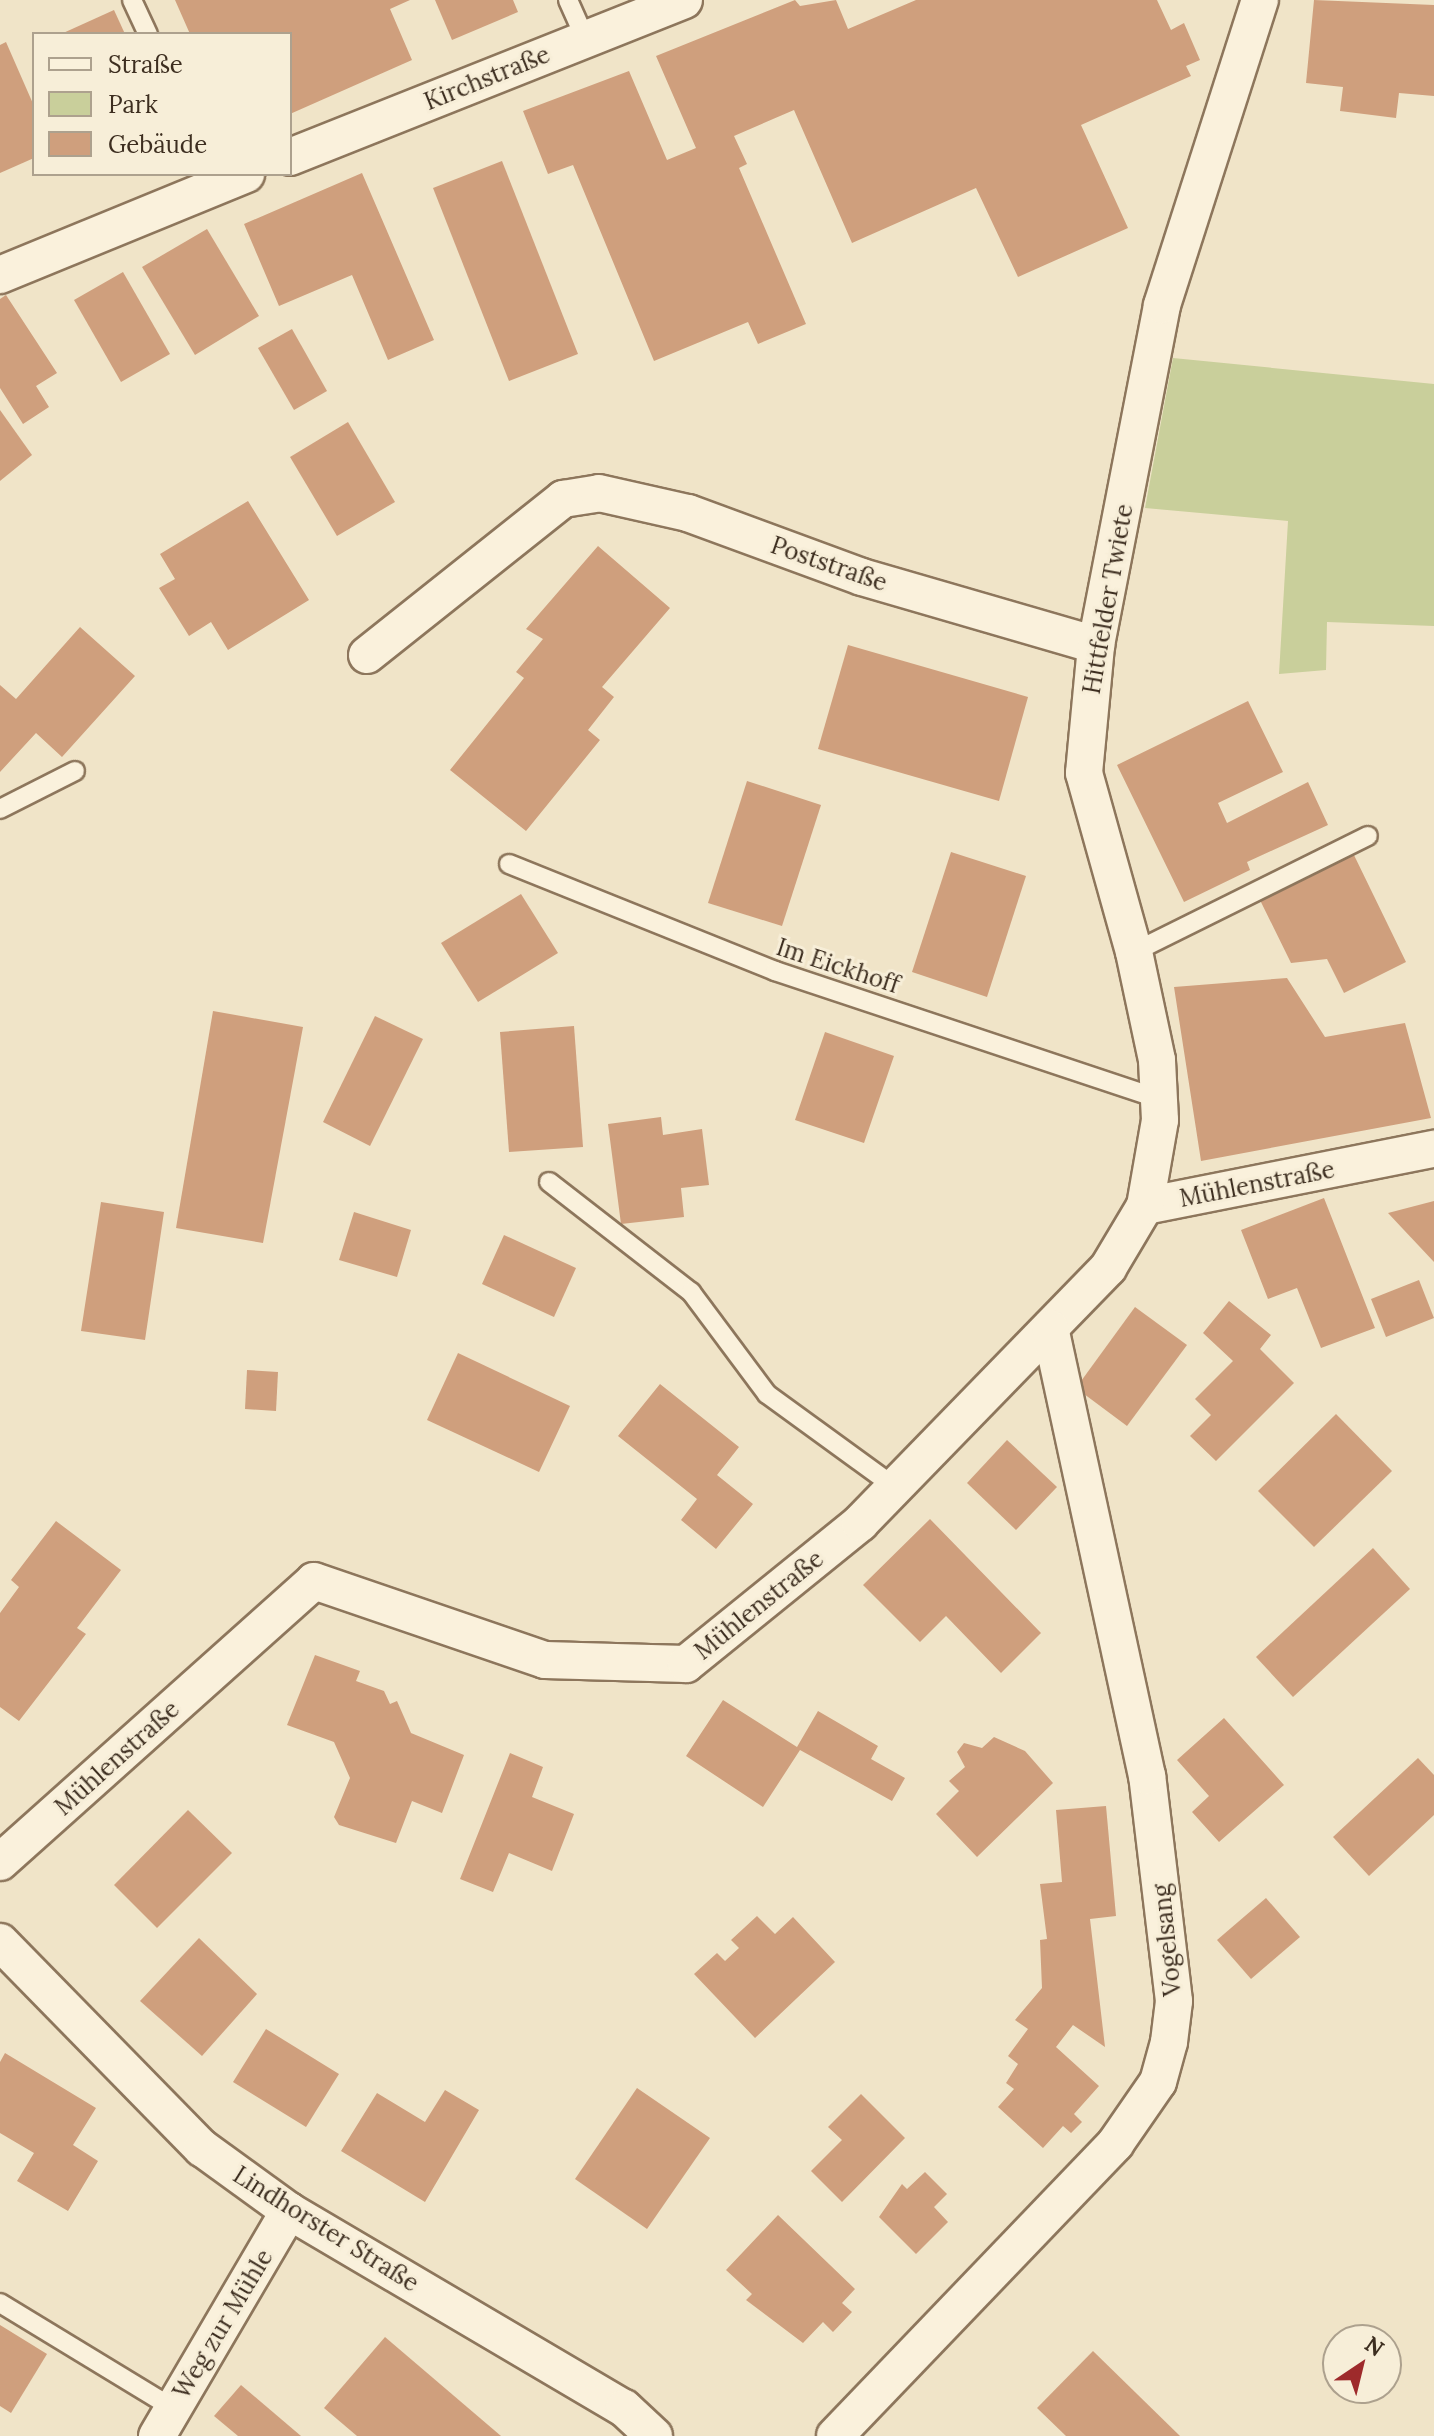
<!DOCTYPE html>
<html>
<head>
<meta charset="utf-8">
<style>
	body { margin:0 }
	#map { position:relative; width:1434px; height:2436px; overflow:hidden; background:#f0e4c8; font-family:Lora,serif }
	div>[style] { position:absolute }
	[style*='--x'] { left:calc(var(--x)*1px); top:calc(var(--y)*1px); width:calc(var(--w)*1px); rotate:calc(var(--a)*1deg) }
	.green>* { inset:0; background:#c9cf9b }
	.building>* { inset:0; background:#cf9f7d }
	.roads { filter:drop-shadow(2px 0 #8d765c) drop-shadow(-2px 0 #8d765c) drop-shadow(0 2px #8d765c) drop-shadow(0 -2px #8d765c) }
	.lane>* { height:18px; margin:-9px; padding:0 9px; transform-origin:9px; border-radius:9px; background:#faf1dc }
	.street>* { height:36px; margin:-18px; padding:0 18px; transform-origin:18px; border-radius:18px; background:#faf1dc }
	span { translate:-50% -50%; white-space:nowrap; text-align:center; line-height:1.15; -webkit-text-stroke:6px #f7eed8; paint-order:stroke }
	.street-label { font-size:24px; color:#3d2e20 }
	.legend { position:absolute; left:32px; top:32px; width:260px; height:144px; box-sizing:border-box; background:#f7eed8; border:2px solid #ada18e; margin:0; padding:10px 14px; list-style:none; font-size:24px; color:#3d2e20 }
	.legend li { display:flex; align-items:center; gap:16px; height:40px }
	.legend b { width:40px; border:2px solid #ada18e }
	.north { position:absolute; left:1322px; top:2324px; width:80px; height:80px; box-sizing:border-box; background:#f7eed8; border:2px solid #ada18e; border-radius:50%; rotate:35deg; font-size:22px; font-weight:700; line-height:32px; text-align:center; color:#3d2e20 }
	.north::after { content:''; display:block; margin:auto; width:28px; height:36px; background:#9e2a2b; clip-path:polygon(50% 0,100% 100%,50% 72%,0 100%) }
</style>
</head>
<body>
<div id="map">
	<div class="green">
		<div style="clip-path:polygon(1173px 358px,1434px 384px,1434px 626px,1327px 622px,1326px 670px,1279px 674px,1288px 521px,1145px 508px)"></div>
	</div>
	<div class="building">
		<div style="clip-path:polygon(175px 0,410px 0,390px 9px,412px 60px,290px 114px,290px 34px,190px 34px)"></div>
		<div style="clip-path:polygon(435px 0,513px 0,518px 12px,452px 40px)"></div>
		<div style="clip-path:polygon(795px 0,800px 6px,836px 0,848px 29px,916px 0,1157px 0,1171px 30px,1184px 23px,1200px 60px,1186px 66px,1191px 76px,1081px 125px,1128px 228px,1018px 277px,976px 188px,852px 243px,794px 110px,734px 136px,747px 164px,739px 168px,806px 324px,758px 344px,748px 322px,654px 361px,573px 165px,548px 174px,523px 111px,629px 71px,667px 160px,696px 148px,656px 56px)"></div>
		<div style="clip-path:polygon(1314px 0,1434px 5px,1434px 96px,1399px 93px,1396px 118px,1340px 111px,1343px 87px,1306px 83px)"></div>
		<div style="clip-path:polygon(114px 10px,125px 34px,61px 34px)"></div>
		<div style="clip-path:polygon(6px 42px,34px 106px,34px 158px,0 173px,0 45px)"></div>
		<div style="clip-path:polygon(502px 161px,578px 354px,509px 381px,433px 188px)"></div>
		<div style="clip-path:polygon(362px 173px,434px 340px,388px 360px,352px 275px,279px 306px,244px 224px)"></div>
		<div style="clip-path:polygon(207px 229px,259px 316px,195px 355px,142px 267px)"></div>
		<div style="clip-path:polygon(123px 272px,170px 354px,121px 382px,74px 300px)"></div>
		<div style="clip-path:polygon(6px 295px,57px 373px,36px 386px,49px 407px,23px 424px,0 388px,0 299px)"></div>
		<div style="clip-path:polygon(292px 329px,327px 391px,294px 410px,258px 348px)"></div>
		<div style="clip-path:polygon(0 410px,32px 455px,0 481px)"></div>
		<div style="clip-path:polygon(348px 422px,395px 502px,337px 536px,290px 457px)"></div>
		<div style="clip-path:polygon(248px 501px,309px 600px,228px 650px,211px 622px,189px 636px,159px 588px,175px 579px,160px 554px)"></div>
		<div style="clip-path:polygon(598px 546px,670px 608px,602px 687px,614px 697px,588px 730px,600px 740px,526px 831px,450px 770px,524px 678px,516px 672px,543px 639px,526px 629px)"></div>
		<div style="clip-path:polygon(80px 627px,135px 676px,62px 757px,36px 733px,0 772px,0 685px,16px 699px)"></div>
		<div style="clip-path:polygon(848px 645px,1028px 697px,999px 801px,818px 749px)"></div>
		<div style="clip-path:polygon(1248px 701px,1283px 772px,1218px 803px,1227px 823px,1308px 782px,1328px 825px,1247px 862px,1250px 870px,1184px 902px,1117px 765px)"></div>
		<div style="clip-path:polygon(747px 781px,821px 805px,782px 926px,708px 903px)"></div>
		<div style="clip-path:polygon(1352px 851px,1406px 962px,1344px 993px,1327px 959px,1291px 963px,1258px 896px)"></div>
		<div style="clip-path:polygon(951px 852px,1026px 876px,987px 997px,912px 972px)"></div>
		<div style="clip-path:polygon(521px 894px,558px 953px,478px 1002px,441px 943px)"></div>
		<div style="clip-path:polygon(1287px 978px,1325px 1037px,1405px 1023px,1431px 1118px,1201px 1161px,1174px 987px)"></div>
		<div style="clip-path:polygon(213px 1011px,303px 1027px,263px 1243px,176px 1228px)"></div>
		<div style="clip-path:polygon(375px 1016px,423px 1039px,370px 1146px,323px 1122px)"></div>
		<div style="clip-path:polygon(574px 1026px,583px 1147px,509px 1152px,500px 1032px)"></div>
		<div style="clip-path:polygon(825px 1032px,894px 1056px,864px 1143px,795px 1120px)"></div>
		<div style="clip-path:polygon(661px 1117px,663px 1135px,702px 1129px,709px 1185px,681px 1188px,684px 1217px,621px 1224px,608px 1124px)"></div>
		<div style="clip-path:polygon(1324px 1198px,1375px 1328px,1321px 1348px,1297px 1288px,1268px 1299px,1241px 1230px)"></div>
		<div style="clip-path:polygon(1434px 1201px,1434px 1262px,1388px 1213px)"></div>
		<div style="clip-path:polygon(101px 1202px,164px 1212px,145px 1340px,81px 1331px)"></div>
		<div style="clip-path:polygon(354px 1212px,411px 1230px,397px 1277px,339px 1260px)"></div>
		<div style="clip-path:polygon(504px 1235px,576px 1268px,554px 1317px,482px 1284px)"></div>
		<div style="clip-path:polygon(1419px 1280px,1434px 1318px,1386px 1337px,1371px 1299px)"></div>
		<div style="clip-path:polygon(1229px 1301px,1271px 1335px,1260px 1349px,1294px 1383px,1216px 1461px,1190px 1436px,1211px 1415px,1195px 1399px,1233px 1361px,1203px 1333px)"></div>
		<div style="clip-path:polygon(1135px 1307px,1187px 1345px,1127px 1426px,1076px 1388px)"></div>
		<div style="clip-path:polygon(458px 1353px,570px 1406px,539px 1472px,427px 1420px)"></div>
		<div style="clip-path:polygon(247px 1370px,278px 1372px,276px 1411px,245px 1409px)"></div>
		<div style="clip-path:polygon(660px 1384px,739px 1447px,717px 1475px,753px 1504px,716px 1549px,681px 1520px,697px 1499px,618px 1436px)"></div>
		<div style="clip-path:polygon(1336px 1414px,1392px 1471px,1314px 1547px,1258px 1491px)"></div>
		<div style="clip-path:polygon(1007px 1440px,1057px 1487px,1016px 1530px,967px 1483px)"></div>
		<div style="clip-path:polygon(930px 1519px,1041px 1633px,1001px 1673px,946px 1616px,920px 1642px,863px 1585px)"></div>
		<div style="clip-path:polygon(56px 1521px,121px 1570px,77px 1628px,86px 1634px,19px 1721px,0 1707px,0 1613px,19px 1587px,11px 1580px)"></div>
		<div style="clip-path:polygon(1373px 1548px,1410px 1589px,1293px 1697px,1256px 1657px)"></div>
		<div style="clip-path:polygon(315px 1655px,360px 1671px,356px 1681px,384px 1691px,390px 1704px,397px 1701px,411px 1733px,464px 1755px,442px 1813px,412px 1801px,396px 1843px,339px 1825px,334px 1817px,350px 1778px,334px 1742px,287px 1725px)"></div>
		<div style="clip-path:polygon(723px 1700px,797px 1747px,818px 1711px,878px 1746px,871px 1759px,905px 1778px,892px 1801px,800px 1750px,763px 1807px,686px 1756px)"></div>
		<div style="clip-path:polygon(1224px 1718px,1284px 1785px,1219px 1842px,1192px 1812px,1209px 1796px,1177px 1760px)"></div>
		<div style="clip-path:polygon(994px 1737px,1025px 1751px,1053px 1783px,977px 1857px,936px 1814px,959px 1791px,949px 1781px,965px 1767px,957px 1752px,964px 1743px,982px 1748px)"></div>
		<div style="clip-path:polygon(510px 1753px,543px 1767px,532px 1797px,574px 1814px,552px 1871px,509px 1853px,493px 1892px,460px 1879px)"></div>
		<div style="clip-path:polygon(1418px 1758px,1434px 1775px,1434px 1815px,1369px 1876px,1333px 1837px)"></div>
		<div style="clip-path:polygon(1106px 1806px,1116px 1916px,1090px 1919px,1105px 2047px,1073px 2025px,1056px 2047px,1099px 2086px,1074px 2114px,1082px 2122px,1071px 2133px,1063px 2126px,1043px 2148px,998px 2107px,1014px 2089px,1006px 2083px,1018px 2064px,1008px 2056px,1028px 2029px,1015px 2020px,1042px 1988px,1040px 1940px,1047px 1939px,1040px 1884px,1062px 1882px,1056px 1810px)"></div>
		<div style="clip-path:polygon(188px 1810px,232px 1853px,157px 1928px,114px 1885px)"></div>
		<div style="clip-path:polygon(1266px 1898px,1300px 1937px,1251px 1979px,1217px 1940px)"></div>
		<div style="clip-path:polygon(757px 1916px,775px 1934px,793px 1917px,835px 1962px,755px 2038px,694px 1974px,717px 1953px,725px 1961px,739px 1948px,731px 1940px)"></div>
		<div style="clip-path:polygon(199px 1938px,257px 1994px,202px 2056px,140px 2001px)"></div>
		<div style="clip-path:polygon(266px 2029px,339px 2074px,306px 2127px,233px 2082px)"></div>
		<div style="clip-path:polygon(5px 2053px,96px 2108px,73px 2145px,98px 2161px,68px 2211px,17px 2181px,34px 2153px,0 2133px,0 2062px)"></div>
		<div style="clip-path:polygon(637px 2088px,710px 2138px,647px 2229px,575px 2179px)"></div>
		<div style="clip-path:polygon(445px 2090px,479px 2110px,425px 2202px,341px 2151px,377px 2093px,425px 2122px)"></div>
		<div style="clip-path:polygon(861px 2094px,905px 2138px,842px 2202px,811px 2171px,842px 2140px,828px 2127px)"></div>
		<div style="clip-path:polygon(925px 2172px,947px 2194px,934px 2207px,948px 2222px,916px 2254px,879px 2217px,902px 2184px,907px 2189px)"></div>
		<div style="clip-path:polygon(778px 2215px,855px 2289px,842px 2303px,852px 2312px,833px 2332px,823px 2322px,803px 2343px,746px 2300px,752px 2294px,726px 2270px)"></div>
		<div style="clip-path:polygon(0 2325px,47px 2354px,11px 2413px,0 2406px)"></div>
		<div style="clip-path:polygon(385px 2337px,501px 2436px,357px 2436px,324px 2408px)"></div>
		<div style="clip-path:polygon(1093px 2351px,1180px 2436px,1066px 2436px,1037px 2408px)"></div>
		<div style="clip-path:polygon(241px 2385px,301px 2436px,238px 2436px,214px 2416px)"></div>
	</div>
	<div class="roads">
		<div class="lane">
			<div style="--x:132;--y:0;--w:38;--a:65"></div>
			<div style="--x:568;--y:0;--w:42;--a:65.9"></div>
			<div style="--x:0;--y:809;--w:84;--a:-26.9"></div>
			<div style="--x:509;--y:864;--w:287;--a:21.9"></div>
			<div style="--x:775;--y:971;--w:405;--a:18.4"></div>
			<div style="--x:1134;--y:952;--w:261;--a:-26.4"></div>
			<div style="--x:549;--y:1182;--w:180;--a:37.8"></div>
			<div style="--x:691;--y:1292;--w:127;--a:53.3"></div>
			<div style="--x:767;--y:1394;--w:158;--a:36"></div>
			<div style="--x:0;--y:2303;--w:202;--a:31.3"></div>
		</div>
		<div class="street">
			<div style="--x:290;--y:157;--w:424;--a:-21.7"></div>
			<div style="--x:0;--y:275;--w:266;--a:-22.3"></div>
			<div style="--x:367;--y:655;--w:251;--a:-38.5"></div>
			<div style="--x:563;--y:499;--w:36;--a:-9"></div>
			<div style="--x:599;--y:493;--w:91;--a:12.7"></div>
			<div style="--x:688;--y:513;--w:185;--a:20.2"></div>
			<div style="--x:862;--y:577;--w:244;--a:16.2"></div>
			<div style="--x:1145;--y:1206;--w:295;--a:-11.2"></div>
			<div style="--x:0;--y:1862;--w:421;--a:-41.8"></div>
			<div style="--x:314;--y:1581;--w:244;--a:18.9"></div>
			<div style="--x:545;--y:1660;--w:141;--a:1.6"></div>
			<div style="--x:686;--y:1664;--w:224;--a:-39"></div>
			<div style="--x:860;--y:1523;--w:356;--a:-45.8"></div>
			<div style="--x:1108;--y:1268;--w:72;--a:-59.2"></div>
			<div style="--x:1145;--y:1206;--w:87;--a:-80.1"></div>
			<div style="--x:1160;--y:1120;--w:60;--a:-92.9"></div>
			<div style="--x:1157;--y:1060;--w:110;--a:-102"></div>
			<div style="--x:1134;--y:952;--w:186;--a:-105.6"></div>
			<div style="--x:1084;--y:773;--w:129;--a:-84.6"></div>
			<div style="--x:1096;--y:645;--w:346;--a:-79"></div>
			<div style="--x:1162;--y:305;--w:320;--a:-72.2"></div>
			<div style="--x:0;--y:1942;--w:289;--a:45.6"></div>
			<div style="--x:202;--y:2148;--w:107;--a:35.9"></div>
			<div style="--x:289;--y:2211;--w:389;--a:30.5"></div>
			<div style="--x:624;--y:2408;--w:41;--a:43"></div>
			<div style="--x:157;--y:2436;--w:261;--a:-59.6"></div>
			<div style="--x:835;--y:2436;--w:405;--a:-46.2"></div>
			<div style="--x:1115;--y:2144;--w:75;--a:-55.3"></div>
			<div style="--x:1158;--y:2082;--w:41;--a:-74.6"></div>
			<div style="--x:1169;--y:2042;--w:41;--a:-83"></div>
			<div style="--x:1174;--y:2001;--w:227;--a:-96.8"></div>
			<div style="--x:1147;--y:1776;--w:458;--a:-102.2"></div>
		</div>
	</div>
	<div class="street-label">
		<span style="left:487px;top:78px;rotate:-22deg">Kirchstraße</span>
		<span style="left:829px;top:564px;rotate:19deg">Poststraße</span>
		<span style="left:1108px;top:599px;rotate:-80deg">Hittfelder Twiete</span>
		<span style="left:838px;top:966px;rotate:18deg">Im Eickhoff</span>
		<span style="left:1257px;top:1184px;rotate:-11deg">Mühlenstraße</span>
		<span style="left:759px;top:1605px;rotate:-39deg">Mühlenstraße</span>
		<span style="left:117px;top:1758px;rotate:-42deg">Mühlenstraße</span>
		<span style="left:1167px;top:1940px;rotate:-96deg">Vogelsang</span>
		<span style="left:326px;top:2229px;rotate:32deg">Lindhorster Straße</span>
		<span style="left:223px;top:2324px;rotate:-59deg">Weg zur Mühle</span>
	</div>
	<ul class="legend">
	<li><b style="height:10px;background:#faf1dc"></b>Straße</li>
	<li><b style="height:22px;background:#c9cf9b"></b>Park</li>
	<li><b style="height:22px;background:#cf9f7d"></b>Gebäude</li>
	</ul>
	<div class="north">N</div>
</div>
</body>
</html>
